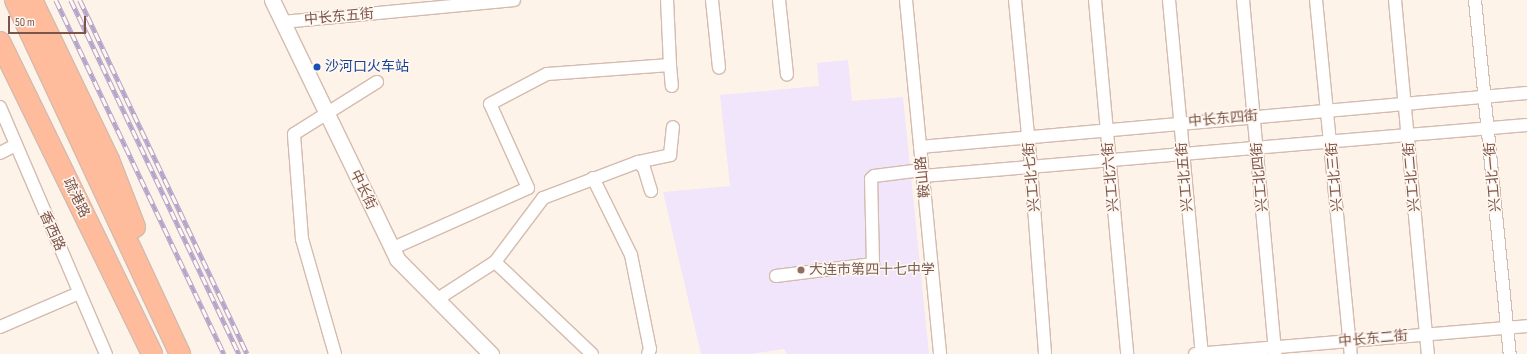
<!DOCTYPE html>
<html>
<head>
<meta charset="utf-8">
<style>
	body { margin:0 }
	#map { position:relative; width:1527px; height:354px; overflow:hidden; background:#fef3e8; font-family:"Sofia Sans Condensed","Noto Sans SC",sans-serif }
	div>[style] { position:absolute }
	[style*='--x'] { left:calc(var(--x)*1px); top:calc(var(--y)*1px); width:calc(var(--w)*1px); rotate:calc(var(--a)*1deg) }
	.education>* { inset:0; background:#f0e5fb }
	.roads { filter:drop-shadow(1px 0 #d4bbaf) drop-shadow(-1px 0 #d4bbaf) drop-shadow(0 1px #d4bbaf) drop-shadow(0 -1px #d4bbaf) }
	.minor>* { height:12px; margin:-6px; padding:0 6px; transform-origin:6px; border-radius:6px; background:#fff }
	.tertiary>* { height:15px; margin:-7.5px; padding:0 7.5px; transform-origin:7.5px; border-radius:7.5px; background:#fff }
	.trunk>* { height:20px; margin:-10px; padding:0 10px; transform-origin:10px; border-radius:10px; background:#febc9c }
	.rail>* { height:4.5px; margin-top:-2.25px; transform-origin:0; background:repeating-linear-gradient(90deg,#fff7f0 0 9px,#b4a4ca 0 18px); box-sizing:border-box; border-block:1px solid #b4a4ca }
	.dots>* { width:11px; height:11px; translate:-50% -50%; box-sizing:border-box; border:2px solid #fff7f0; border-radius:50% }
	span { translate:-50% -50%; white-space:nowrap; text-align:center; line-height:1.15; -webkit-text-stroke:3px #fff7f0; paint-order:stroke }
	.street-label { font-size:14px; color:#7b5549 }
	.transit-label { font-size:14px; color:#164399 }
	.left { translate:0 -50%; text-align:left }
	.education-label { font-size:14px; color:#785e54 }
	.scale { position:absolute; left:8px; top:16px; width:78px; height:18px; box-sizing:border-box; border:2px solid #7b5549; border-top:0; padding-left:5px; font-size:12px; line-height:14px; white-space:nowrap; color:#7b5549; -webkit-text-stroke:3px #fff7f0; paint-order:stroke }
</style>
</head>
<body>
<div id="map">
	<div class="education">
		<div style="clip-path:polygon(848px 60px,852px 101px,903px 97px,929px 354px,787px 354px,784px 349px,750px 354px,701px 354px,663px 192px,730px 186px,720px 95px,819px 86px,817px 63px)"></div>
	</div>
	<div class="roads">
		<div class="minor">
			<div style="--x:712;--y:0;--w:68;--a:84.1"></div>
			<div style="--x:779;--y:0;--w:75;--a:83.9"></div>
			<div style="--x:906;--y:0;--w:356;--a:84.5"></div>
			<div style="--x:1015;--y:0;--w:168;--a:84.5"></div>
			<div style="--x:1031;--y:167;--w:188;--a:85.7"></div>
			<div style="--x:1095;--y:0;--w:355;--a:84.8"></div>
			<div style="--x:1169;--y:0;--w:356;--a:84.7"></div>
			<div style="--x:1243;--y:0;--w:355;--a:84.8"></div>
			<div style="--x:1316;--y:0;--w:356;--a:84.4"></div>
			<div style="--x:1395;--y:0;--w:356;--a:84.7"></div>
			<div style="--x:1475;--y:0;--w:356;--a:84.4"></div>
			<div style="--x:283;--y:22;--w:232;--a:-5.4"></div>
			<div style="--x:670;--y:65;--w:21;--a:85"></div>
			<div style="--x:0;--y:107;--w:269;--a:66.8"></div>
			<div style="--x:920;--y:147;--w:609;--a:-5.08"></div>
			<div style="--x:0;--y:153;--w:16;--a:-27"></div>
			<div style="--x:638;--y:162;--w:33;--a:-12"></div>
			<div style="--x:670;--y:155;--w:28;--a:-84"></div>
			<div style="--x:923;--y:176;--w:606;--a:-4.83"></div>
			<div style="--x:593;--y:178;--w:86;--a:63.7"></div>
			<div style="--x:631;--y:255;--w:96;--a:78.6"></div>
			<div style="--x:650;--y:349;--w:5;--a:112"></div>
			<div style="--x:391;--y:249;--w:150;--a:-24"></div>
			<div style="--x:528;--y:188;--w:92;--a:-114.3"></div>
			<div style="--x:490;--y:104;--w:64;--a:-27.8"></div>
			<div style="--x:547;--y:74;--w:123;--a:-4.2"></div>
			<div style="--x:670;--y:65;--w:65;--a:-92.6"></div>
			<div style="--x:776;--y:276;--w:98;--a:-7.1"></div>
			<div style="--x:873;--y:264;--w:85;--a:-91.3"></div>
			<div style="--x:871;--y:179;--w:4;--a:-45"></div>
			<div style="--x:874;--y:176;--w:48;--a:-7.1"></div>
			<div style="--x:436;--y:300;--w:70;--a:-32.8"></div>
			<div style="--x:0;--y:327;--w:86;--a:-23.3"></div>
			<div style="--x:335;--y:354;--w:120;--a:-106"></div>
			<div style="--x:302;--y:239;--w:105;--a:-94.4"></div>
			<div style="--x:294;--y:134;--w:98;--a:-32.1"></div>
			<div style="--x:592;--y:354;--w:134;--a:-136.5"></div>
			<div style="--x:495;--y:262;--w:80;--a:-53.1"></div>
			<div style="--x:543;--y:198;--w:102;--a:-20.8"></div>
			<div style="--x:638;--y:162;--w:8;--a:45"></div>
			<div style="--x:644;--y:168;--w:24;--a:73"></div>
			<div style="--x:1195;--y:354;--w:333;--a:-4.8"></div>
		</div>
		<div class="tertiary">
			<div style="--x:272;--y:0;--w:288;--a:64.2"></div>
			<div style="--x:397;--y:259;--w:134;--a:45.3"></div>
		</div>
		<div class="trunk">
			<div style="--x:15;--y:0;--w:391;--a:65"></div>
			<div style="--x:32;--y:0;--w:178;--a:64.3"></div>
			<div style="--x:109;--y:160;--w:72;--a:68.8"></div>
			<div style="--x:0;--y:42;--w:347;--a:64"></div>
		</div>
	</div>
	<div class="rail">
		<div style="--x:56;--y:0;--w:392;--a:64.6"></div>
		<div style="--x:71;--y:0;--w:392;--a:64.6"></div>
		<div style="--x:80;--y:0;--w:391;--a:64.7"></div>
	</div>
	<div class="dots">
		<div style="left:317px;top:67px;background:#1a4fb4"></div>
		<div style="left:801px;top:270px;background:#8d6e63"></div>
	</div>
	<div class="street-label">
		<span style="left:339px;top:17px;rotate:-5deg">中长东五街</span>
		<span style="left:1223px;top:119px;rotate:-5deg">中长东四街</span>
		<span style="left:923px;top:177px;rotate:-96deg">鞍山路</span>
		<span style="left:1032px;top:177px;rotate:-95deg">兴工北七街</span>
		<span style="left:1111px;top:177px;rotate:-95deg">兴工北六街</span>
		<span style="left:1185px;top:177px;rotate:-95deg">兴工北五街</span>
		<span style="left:1260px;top:177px;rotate:-95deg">兴工北四街</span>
		<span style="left:1335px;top:177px;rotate:-95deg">兴工北三街</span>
		<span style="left:1412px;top:177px;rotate:-95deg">兴工北二街</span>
		<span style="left:1493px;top:177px;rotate:-95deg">兴工北一街</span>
		<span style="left:363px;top:190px;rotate:64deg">中长街</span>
		<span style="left:76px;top:198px;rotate:64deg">疏港路</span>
		<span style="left:52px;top:231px;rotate:66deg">香西路</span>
		<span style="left:1373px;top:339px;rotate:-5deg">中长东二街</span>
	</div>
	<div class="transit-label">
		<span class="left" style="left:325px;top:67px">沙河口火车站</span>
	</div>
	<div class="education-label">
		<span class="left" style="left:809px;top:270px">大连市第四十七中学</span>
	</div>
	<div class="scale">50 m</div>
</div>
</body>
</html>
